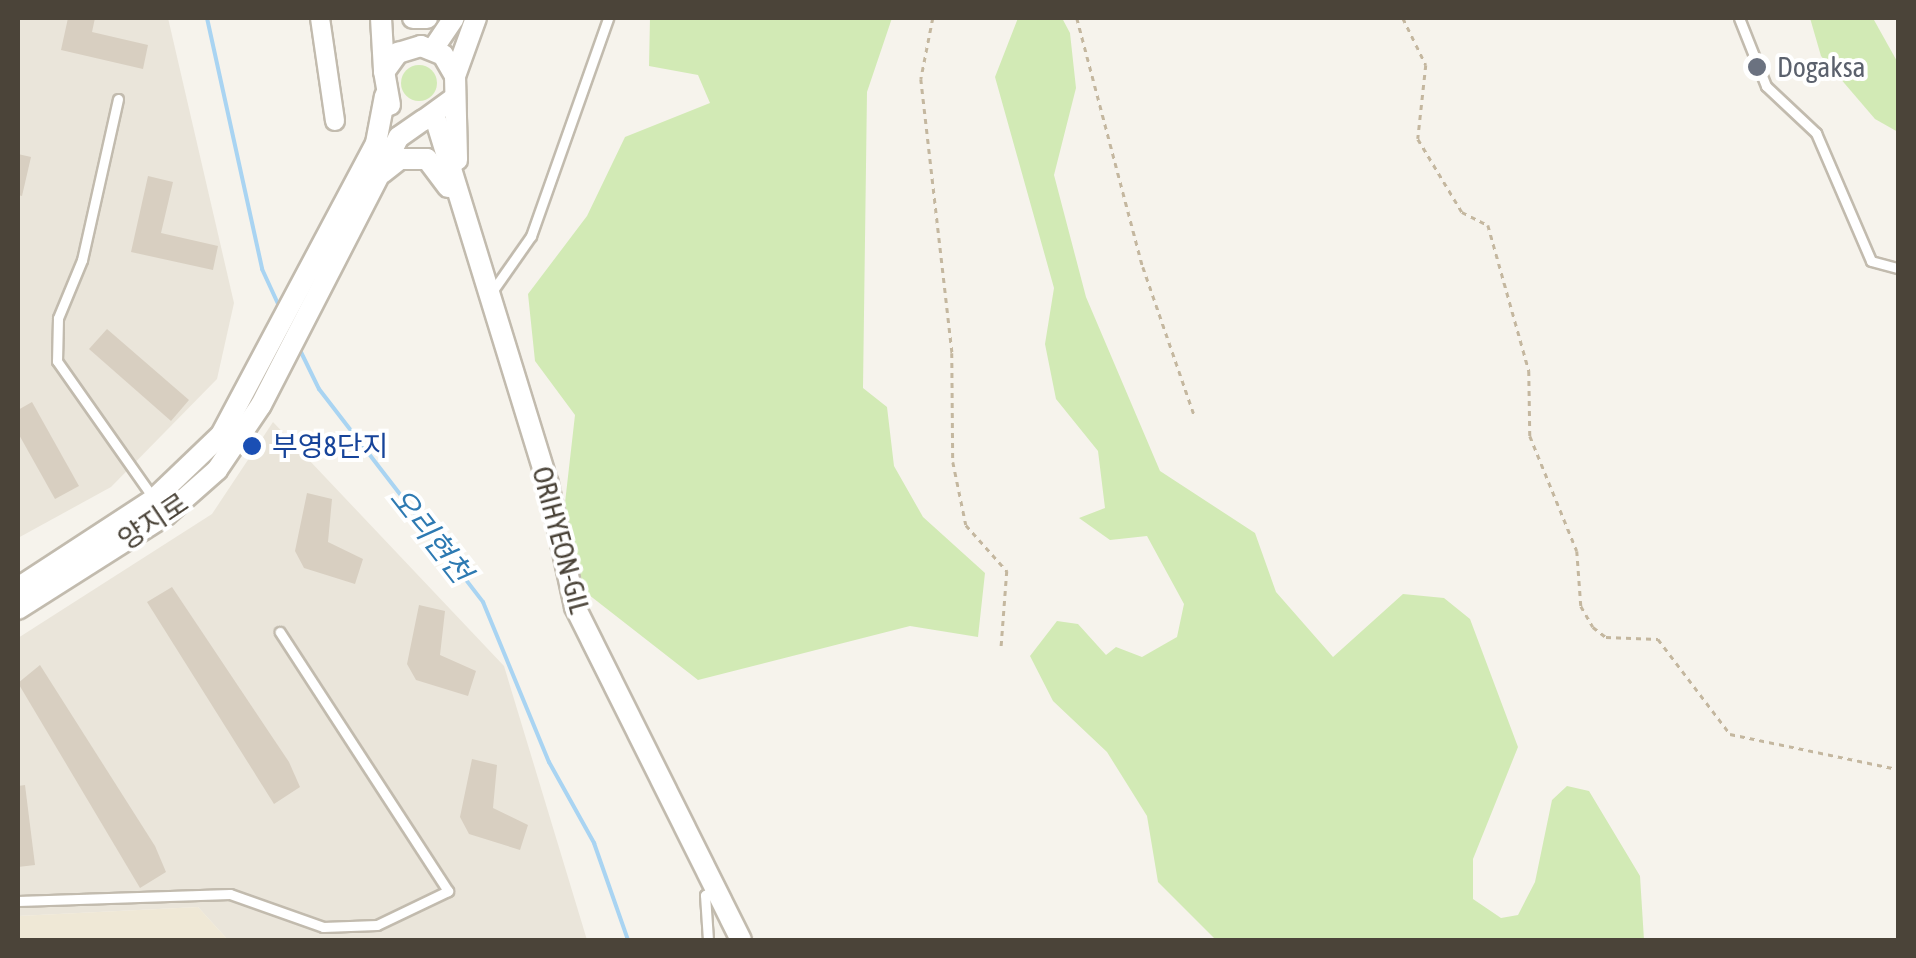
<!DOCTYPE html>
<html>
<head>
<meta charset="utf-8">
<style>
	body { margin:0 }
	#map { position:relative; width:1916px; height:958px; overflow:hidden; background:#f6f3ec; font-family:"Asap Condensed","Noto Sans KR",sans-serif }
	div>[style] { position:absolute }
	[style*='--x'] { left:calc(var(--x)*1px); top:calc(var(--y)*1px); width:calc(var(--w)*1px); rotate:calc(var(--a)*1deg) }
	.residential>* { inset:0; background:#eae5da }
	.education>* { inset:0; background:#efe8d6 }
	.green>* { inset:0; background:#d2eab5 }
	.round { border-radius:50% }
	.stream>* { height:4px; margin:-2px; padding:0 2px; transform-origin:2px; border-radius:2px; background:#a9d4f2 }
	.building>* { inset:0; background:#d8cfc1 }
	.path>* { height:2.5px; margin-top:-1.25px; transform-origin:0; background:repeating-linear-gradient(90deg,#c4b79f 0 5px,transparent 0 10px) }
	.roads { filter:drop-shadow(2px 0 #c2bbae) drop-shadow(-2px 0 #c2bbae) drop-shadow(0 2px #c2bbae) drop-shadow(0 -2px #c2bbae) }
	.service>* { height:9px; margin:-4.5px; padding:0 4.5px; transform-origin:4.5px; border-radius:4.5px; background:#fff }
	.minor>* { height:18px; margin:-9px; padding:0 9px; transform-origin:9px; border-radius:9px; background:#fff }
	.tertiary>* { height:20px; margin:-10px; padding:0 10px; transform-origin:10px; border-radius:10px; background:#fff }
	.dots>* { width:28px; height:28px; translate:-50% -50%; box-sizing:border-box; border:5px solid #fff; border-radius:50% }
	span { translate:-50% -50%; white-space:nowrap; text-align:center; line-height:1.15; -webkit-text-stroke:8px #fff; paint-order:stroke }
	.worship-label { font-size:28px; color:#5b616d }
	.left { translate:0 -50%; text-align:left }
	.transit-label { font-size:28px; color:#164399 }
	.street-label { font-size:28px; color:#4b4439 }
	.water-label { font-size:30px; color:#2e7ab2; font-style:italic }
	.frame { position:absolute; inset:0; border:20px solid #4b4439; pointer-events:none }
</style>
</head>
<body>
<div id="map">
	<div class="residential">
		<div style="clip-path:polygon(18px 18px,168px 18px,234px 303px,217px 379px,111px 487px,18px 538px)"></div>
		<div style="clip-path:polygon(273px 422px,504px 666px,587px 940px,228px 940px,198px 907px,18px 916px,18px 638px,212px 514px)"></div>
	</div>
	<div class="education">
		<div style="clip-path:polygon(198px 907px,228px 940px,18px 940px,18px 916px)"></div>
	</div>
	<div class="green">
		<div style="clip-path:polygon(650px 18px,892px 18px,867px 92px,863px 388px,887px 407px,894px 466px,923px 517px,985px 573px,978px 637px,910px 626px,698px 680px,584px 591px,561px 538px,575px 415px,535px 361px,528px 294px,587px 216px,625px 137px,710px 103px,698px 75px,649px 66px)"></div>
		<div style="clip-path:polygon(1018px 18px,1062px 18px,1070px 33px,1076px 88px,1054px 175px,1086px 297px,1160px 471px,1255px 533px,1276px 592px,1333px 657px,1403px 594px,1444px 598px,1470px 619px,1518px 747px,1473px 859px,1473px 899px,1501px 918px,1518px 915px,1535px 882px,1552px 800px,1567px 786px,1589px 791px,1640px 876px,1644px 940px,1216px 940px,1158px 882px,1147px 816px,1107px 752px,1053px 701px,1030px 656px,1057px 621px,1078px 624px,1106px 655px,1116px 647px,1142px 657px,1177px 637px,1184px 604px,1147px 536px,1110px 540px,1079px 518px,1105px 508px,1098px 451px,1056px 399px,1045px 344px,1054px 288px,995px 77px)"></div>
		<div style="clip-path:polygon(1810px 18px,1874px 20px,1898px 63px,1898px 132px,1875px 119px,1821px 56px)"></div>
		<div class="round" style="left:401px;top:65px;width:36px;height:36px"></div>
	</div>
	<div class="stream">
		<div style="--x:207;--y:18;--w:257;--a:77.6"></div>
		<div style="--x:262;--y:269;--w:41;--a:65.3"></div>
		<div style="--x:298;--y:346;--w:48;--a:64"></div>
		<div style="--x:319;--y:389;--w:269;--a:52.4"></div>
		<div style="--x:483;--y:602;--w:173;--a:67.6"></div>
		<div style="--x:549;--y:762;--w:93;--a:60.9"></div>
		<div style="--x:594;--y:843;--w:103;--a:70.7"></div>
	</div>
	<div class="building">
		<div style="clip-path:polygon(68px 18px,95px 18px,92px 32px,148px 45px,143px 69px,61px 50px)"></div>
		<div style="clip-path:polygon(18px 154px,31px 157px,22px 196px,18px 195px)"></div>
		<div style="clip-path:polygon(148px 176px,173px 182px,161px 233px,218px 246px,213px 270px,131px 252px)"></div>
		<div style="clip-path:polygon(107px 329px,189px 400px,171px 421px,89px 349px)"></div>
		<div style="clip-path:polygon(32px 402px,79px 486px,55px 499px,18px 433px,18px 410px)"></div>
		<div style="clip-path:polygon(307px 493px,332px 499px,328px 542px,363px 559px,355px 584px,304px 568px,295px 551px)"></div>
		<div style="clip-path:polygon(172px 587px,289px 762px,300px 787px,274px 804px,147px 602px)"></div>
		<div style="clip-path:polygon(419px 605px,445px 611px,440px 655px,476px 671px,468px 696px,416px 680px,407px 664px)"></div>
		<div style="clip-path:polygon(40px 665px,155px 846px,166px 872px,140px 888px,18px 683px)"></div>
		<div style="clip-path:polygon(472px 759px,497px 765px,493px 808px,528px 825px,520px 850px,469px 834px,460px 817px)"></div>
		<div style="clip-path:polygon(25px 785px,35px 865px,18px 867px,18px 786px)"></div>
	</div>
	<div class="path">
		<div style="--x:933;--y:18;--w:62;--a:101.1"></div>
		<div style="--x:921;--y:79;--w:276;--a:83.5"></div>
		<div style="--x:952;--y:353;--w:109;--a:89.5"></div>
		<div style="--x:953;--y:462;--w:64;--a:78.3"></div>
		<div style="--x:966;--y:525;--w:62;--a:48.3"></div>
		<div style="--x:1007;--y:571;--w:80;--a:94.3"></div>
		<div style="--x:1077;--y:18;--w:258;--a:75.2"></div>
		<div style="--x:1143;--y:267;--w:156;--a:70.9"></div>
		<div style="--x:1403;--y:18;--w:52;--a:63.9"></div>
		<div style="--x:1426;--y:65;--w:74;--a:96.2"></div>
		<div style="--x:1418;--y:139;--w:85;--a:58.9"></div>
		<div style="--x:1462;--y:212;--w:29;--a:27"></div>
		<div style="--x:1488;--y:225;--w:152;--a:74.3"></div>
		<div style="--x:1529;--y:371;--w:65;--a:89.1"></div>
		<div style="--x:1530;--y:436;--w:124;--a:67.8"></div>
		<div style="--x:1577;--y:551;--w:55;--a:85.8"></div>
		<div style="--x:1581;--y:606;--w:24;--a:60"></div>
		<div style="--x:1593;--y:627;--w:16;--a:38"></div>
		<div style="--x:1606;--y:637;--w:52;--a:2.2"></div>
		<div style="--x:1658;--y:639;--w:119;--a:52.8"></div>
		<div style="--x:1730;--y:734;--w:172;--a:11.8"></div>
	</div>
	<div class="roads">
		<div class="service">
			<div style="--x:1739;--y:18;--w:73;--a:68.3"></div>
			<div style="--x:1766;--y:86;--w:69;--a:43.2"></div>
			<div style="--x:1816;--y:133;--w:139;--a:66.7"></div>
			<div style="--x:1871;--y:261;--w:28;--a:15"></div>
			<div style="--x:118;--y:99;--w:165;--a:102.6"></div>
			<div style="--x:82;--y:260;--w:63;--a:112.5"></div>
			<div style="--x:58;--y:318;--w:43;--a:91.3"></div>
			<div style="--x:57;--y:361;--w:169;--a:54.9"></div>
			<div style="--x:489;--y:296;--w:73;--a:-55"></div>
			<div style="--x:531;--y:236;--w:231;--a:-70.5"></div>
			<div style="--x:18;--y:901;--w:212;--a:-1.9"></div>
			<div style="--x:230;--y:894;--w:99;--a:19.5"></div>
			<div style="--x:323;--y:927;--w:54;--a:-2.1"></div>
			<div style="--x:377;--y:925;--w:79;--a:-25.6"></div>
			<div style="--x:448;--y:891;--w:309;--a:-123"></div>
			<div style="--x:708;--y:940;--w:45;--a:-93.8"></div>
			<div style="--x:705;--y:895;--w:12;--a:-31"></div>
		</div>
		<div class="minor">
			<div style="--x:320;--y:18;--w:104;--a:81.7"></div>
		</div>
		<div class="tertiary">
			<div style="--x:381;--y:18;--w:52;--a:86.7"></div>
			<div style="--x:413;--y:18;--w:14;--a:0"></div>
			<div style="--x:433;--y:49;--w:37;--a:-56"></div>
			<div style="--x:455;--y:76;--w:62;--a:-70.1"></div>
			<div style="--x:390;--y:105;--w:34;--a:-100"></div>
			<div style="--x:384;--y:72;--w:24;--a:-54"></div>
			<div style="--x:398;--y:53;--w:24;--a:-17"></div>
			<div style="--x:421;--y:46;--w:24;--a:22"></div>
			<div style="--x:443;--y:55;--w:24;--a:60"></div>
			<div style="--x:455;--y:76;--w:84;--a:88.6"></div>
			<div style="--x:435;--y:117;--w:384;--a:72.9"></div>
			<div style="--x:548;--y:484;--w:126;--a:77.6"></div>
			<div style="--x:575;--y:607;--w:372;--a:63.5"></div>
			<div style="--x:424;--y:120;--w:34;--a:-36"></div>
			<div style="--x:382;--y:173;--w:23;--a:-38"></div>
			<div style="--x:400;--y:159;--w:27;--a:0"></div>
			<div style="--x:427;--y:159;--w:35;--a:53"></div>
			<div style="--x:18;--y:588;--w:163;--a:-33.2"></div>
			<div style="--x:154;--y:499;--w:93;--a:-43.7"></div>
			<div style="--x:221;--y:435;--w:331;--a:-62"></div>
			<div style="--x:376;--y:143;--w:48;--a:-79.2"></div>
			<div style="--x:18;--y:609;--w:175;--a:-32.4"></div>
			<div style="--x:166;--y:515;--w:68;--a:-41.4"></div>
			<div style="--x:217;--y:470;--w:78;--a:-55.9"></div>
			<div style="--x:261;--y:405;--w:301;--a:-62.8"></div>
			<div style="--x:399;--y:137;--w:29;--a:-35"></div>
		</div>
	</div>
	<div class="dots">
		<div style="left:1757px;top:67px;background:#6b7280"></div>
		<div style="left:252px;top:446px;background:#1a4fb4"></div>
	</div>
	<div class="worship-label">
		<span class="left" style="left:1777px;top:67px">Dogaksa</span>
	</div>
	<div class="transit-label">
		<span class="left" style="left:272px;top:446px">부영8단지</span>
	</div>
	<div class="street-label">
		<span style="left:153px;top:521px;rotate:-34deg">양지로</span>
		<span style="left:561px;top:540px;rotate:75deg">ORIHYEON-GIL</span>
	</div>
	<div class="water-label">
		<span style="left:431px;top:535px;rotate:52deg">오리현천</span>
	</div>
	<div class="frame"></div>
</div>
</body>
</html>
